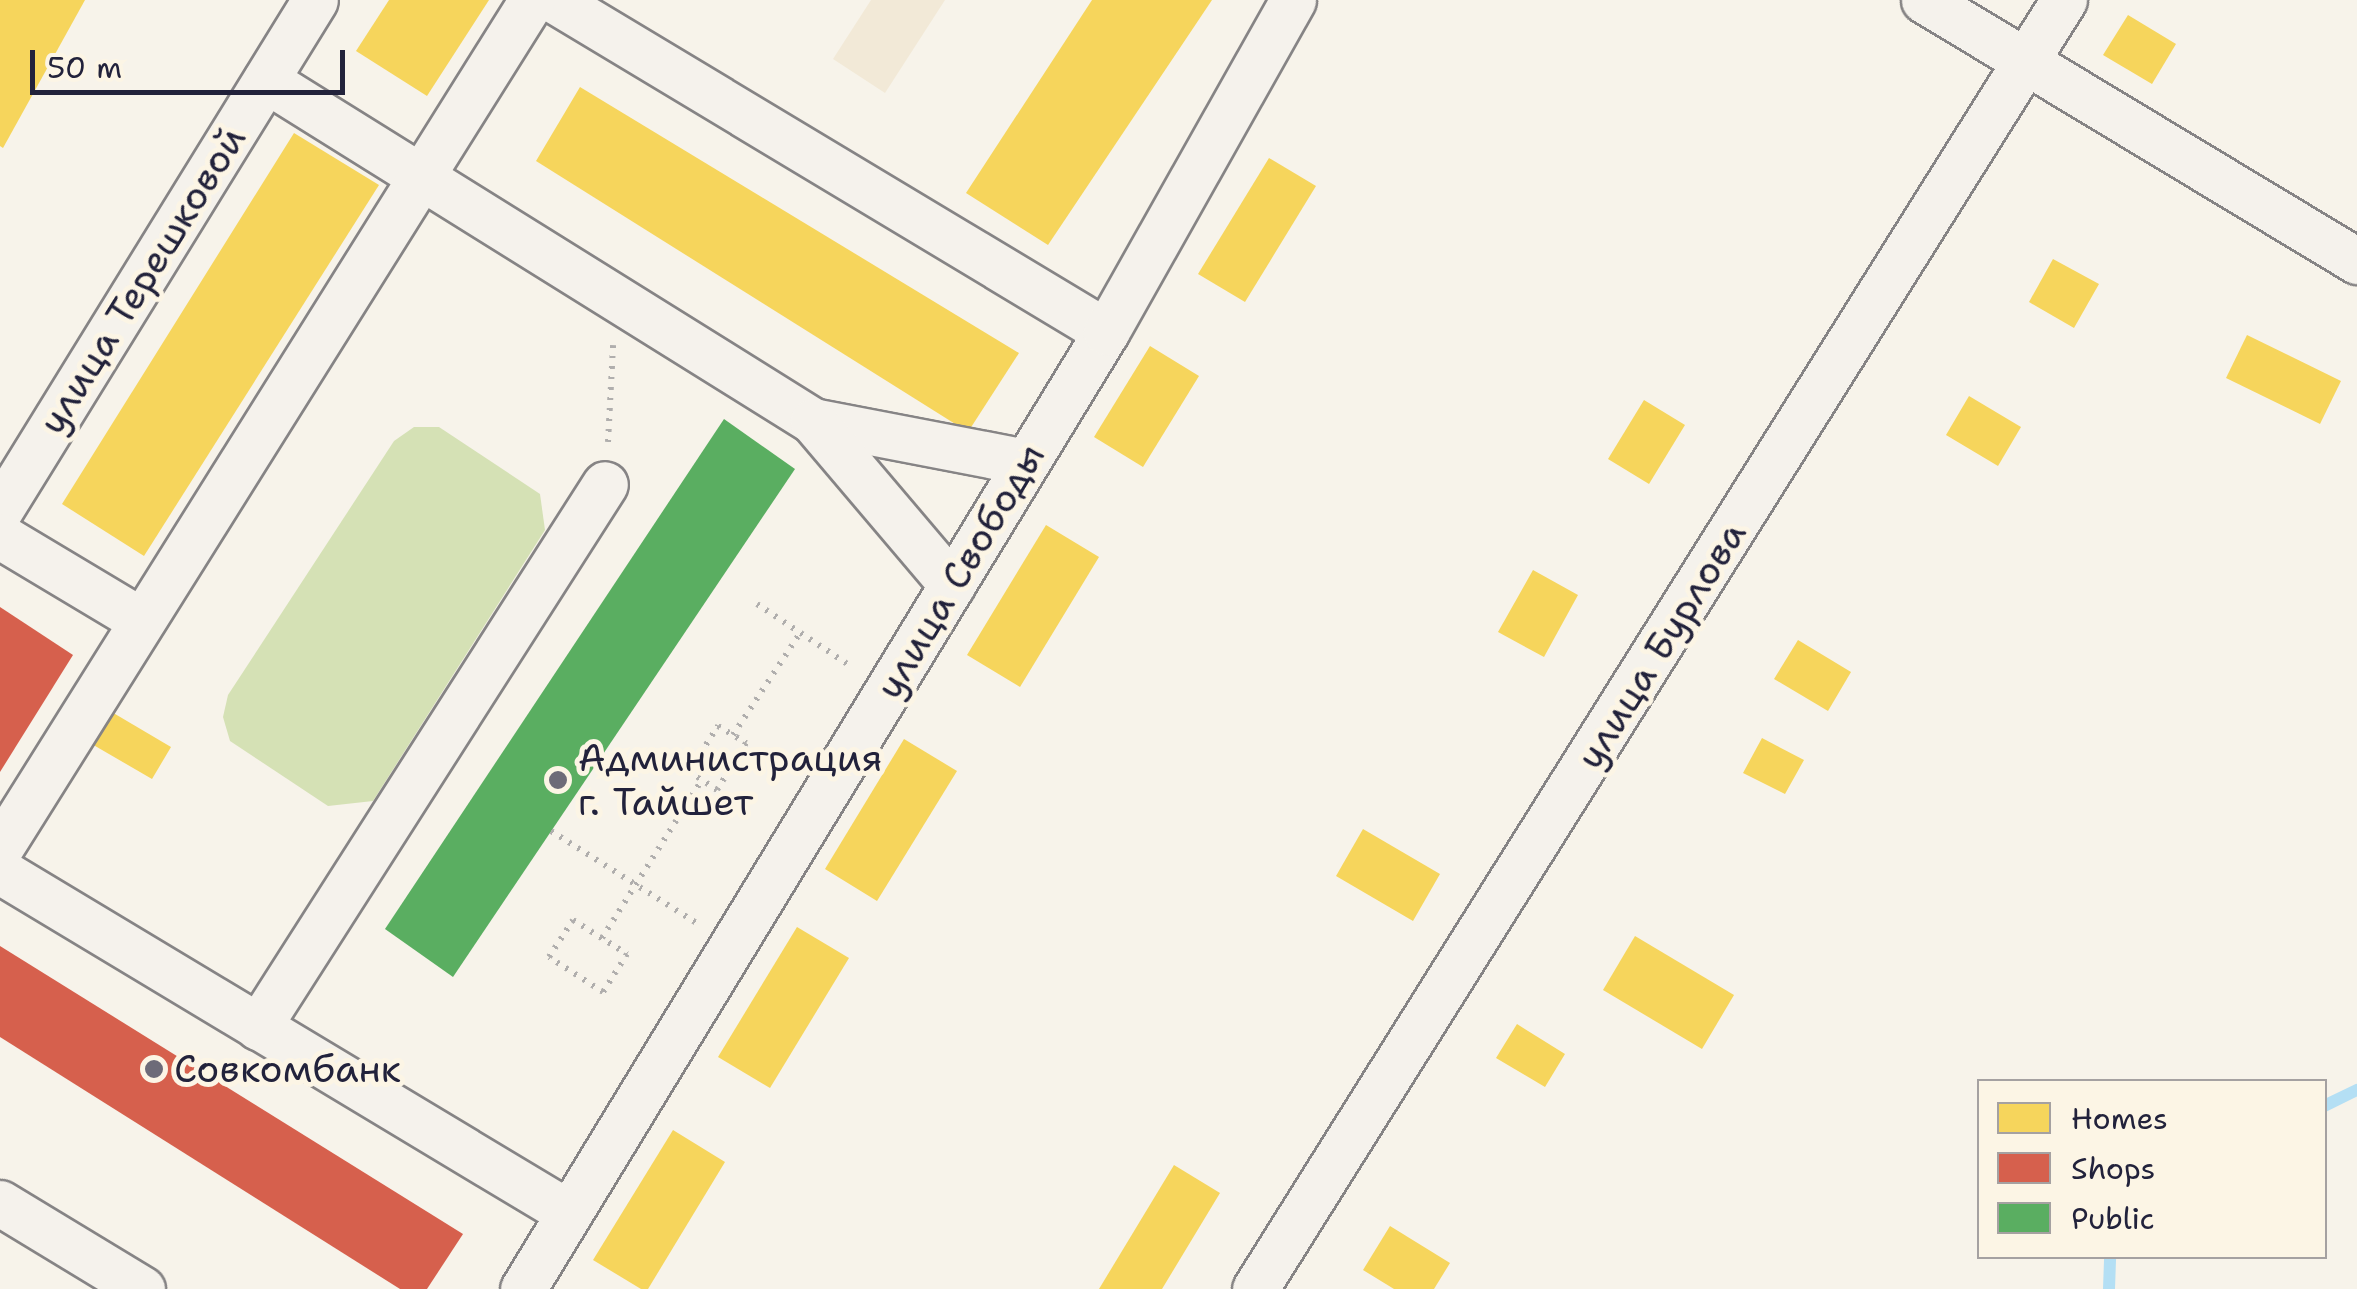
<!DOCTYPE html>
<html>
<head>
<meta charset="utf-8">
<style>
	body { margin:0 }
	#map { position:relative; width:2357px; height:1289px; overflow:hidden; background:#f7f3ea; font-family:"Shantell Sans",sans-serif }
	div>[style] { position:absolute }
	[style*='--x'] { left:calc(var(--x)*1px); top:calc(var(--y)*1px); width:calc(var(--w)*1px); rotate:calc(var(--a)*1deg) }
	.built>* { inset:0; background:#f2e9d7 }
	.green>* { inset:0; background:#d5e1b5 }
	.homes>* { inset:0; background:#f6d55c }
	.shops>* { inset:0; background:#d6604d }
	.public>* { inset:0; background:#5aae61 }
	.stream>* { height:12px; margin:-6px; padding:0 6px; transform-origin:6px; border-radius:6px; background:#b4dff4 }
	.path>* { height:6px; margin-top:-3px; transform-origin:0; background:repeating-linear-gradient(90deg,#b0aead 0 2.5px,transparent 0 10.5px) }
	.roads { filter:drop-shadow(2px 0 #868485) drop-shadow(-2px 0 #868485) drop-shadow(0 2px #868485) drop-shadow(0 -2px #868485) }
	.minor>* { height:45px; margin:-22.5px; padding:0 22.5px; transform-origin:22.5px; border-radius:22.5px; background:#f5f2ec }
	.dots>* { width:28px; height:28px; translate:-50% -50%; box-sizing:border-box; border:5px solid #fcf5e5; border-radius:50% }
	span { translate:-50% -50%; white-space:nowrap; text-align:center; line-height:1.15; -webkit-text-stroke:10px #fcf5e5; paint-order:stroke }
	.street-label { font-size:38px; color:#22223b }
	.poi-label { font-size:38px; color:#22223b }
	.left { translate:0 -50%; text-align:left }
	.legend { position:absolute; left:1977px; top:1079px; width:350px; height:180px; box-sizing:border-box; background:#fcf5e5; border:2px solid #a5a1a1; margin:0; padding:12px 18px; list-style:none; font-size:30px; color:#22223b }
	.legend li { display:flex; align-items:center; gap:20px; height:50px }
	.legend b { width:50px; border:2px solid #a5a1a1 }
	.scale { position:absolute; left:30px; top:50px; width:315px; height:45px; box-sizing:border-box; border:5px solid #22223b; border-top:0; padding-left:12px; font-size:30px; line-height:35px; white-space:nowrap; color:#22223b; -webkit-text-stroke:8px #fcf5e5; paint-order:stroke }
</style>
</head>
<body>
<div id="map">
	<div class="built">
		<div style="clip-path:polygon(871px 0,945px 0,885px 93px,833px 59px)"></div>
	</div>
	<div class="green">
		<div style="clip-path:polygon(414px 427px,439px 427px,540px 494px,545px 530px,373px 801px,328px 806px,230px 741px,223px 717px,228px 695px,394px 441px)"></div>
	</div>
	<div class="homes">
		<div style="clip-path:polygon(0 0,85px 0,3px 148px,0 146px)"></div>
		<div style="clip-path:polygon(389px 0,489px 0,427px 96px,356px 51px)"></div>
		<div style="clip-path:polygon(1092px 0,1212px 0,1048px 245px,966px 193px)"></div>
		<div style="clip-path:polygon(2128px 15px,2176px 44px,2152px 84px,2103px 55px)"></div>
		<div style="clip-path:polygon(580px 87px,1019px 353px,968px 432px,536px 161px)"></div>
		<div style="clip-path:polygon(294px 133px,379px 185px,144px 556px,62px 504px)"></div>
		<div style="clip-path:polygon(1269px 158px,1316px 186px,1245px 302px,1198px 274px)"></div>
		<div style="clip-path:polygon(2053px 259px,2099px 284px,2074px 328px,2029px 302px)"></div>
		<div style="clip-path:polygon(2247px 335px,2341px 381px,2320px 424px,2226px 378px)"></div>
		<div style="clip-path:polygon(1150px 346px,1199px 376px,1143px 467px,1094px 437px)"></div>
		<div style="clip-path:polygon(1969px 396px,2021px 427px,1998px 466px,1946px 435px)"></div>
		<div style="clip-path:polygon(1644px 400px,1685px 425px,1649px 484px,1608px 459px)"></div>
		<div style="clip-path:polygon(1046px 525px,1099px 557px,1020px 687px,967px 655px)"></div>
		<div style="clip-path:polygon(1533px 570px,1578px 595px,1544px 657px,1498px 632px)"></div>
		<div style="clip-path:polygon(1798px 640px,1851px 672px,1828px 711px,1774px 679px)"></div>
		<div style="clip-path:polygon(110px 711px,171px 747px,152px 779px,90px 743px)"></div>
		<div style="clip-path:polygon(1762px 738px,1804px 760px,1785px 794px,1743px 773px)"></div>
		<div style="clip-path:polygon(904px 739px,957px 771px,877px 901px,825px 869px)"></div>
		<div style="clip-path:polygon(1363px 829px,1440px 874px,1413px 921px,1336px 876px)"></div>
		<div style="clip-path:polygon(797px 927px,849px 958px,770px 1088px,718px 1057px)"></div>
		<div style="clip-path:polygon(1635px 936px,1734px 995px,1702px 1049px,1603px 990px)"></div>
		<div style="clip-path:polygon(1517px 1024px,1565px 1054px,1545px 1087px,1496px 1058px)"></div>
		<div style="clip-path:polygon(673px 1130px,725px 1162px,648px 1289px,641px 1289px,593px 1260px)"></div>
		<div style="clip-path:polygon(1174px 1165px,1220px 1193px,1162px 1289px,1099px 1289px)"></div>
		<div style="clip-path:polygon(1390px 1226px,1450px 1263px,1434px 1289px,1394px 1289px,1363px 1270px)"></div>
	</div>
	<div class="shops">
		<div style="clip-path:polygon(0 607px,73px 655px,0 772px)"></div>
		<div style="clip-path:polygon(0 946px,463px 1234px,427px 1289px,400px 1289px,0 1037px)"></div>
	</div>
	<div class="public">
		<div style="clip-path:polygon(724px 419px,795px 469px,453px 977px,385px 929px)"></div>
	</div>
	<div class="stream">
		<div style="--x:2324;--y:1106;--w:37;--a:-26"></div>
		<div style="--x:2109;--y:1289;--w:33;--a:-88"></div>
	</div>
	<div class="path">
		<div style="--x:608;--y:442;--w:97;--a:-87"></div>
		<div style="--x:757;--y:604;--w:114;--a:33.6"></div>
		<div style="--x:718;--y:726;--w:33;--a:31"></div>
		<div style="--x:746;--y:743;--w:55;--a:121.7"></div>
		<div style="--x:717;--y:790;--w:34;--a:-146"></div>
		<div style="--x:689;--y:771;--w:54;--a:-57.2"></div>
		<div style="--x:733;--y:735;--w:122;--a:-56.7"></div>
		<div style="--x:551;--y:831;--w:174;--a:32.3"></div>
		<div style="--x:573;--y:920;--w:64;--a:32.2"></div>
		<div style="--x:627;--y:954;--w:45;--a:122.3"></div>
		<div style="--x:603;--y:992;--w:64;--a:-147.1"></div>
		<div style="--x:549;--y:957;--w:44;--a:-57"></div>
		<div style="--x:602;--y:938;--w:187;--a:-57.7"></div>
	</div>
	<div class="roads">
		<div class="minor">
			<div style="--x:554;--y:0;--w:644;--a:31.02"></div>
			<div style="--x:1924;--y:0;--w:506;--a:31.08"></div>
			<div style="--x:266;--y:80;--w:645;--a:31.94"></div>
			<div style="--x:813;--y:421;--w:217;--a:10.9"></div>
			<div style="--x:813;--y:421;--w:215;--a:49.7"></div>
			<div style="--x:0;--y:510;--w:599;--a:-58.3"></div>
			<div style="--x:0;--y:536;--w:165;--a:30.9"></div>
			<div style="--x:0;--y:848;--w:1001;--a:-57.9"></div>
			<div style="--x:0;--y:871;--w:664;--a:31.01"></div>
			<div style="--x:258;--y:1027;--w:644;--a:-57.42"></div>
			<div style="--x:0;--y:1203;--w:166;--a:31.2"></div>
			<div style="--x:523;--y:1289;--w:1121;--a:-58.65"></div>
			<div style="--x:1106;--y:332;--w:381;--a:-60.6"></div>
			<div style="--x:1255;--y:1289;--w:1522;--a:-57.89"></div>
		</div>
	</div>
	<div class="dots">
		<div style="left:558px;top:780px;background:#6d6b78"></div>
		<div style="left:154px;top:1069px;background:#6d6b78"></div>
	</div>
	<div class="street-label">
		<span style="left:142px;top:280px;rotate:-58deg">улица Терешковой</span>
		<span style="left:960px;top:571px;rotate:-59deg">улица Свободы</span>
		<span style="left:1661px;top:645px;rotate:-58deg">улица Бурлова</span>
	</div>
	<div class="poi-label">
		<span class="left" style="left:578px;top:780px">Администрация<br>г. Тайшет</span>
		<span class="left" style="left:174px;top:1069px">Совкомбанк</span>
	</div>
	<ul class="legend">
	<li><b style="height:28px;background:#f6d55c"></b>Homes</li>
	<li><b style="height:28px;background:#d6604d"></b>Shops</li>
	<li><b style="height:28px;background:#5aae61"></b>Public</li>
	</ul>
	<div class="scale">50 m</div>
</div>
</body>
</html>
